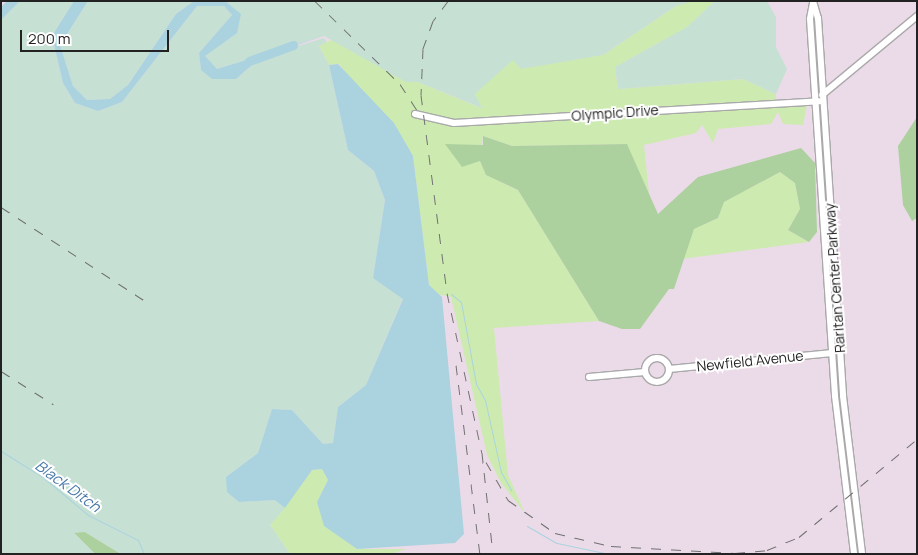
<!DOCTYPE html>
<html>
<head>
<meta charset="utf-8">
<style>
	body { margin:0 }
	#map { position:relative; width:918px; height:555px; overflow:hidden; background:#f2efe9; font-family:Manrope,sans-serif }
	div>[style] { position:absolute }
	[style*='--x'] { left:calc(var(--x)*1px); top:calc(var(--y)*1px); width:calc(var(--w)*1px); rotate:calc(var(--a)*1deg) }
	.industrial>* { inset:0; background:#ebdbe8 }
	.grass>* { inset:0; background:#cdebb0 }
	.forest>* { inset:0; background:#add19e }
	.wetland>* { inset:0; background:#c6e0d4 }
	.water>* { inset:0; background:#aad3df }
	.stream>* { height:1px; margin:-0.5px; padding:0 0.5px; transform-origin:0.5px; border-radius:0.5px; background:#aad3df }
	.river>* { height:9px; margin:-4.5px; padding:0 4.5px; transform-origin:4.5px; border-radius:4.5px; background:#aad3df }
	.roads { filter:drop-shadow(1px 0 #a9a9a9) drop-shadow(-1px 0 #a9a9a9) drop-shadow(0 1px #a9a9a9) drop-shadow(0 -1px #a9a9a9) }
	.minor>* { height:6px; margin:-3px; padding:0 3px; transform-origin:3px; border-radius:3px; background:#fff }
	.minor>.ring { margin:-3px; padding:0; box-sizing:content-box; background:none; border:6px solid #fff; border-radius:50% }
	.rail>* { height:1px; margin-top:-0.5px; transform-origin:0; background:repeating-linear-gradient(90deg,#707070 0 10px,transparent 0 20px) }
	span { translate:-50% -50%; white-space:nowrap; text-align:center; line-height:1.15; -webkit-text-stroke:4px #fff; paint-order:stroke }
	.street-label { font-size:14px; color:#222 }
	.water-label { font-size:15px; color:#4a7aab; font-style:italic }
	.frame { position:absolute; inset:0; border:2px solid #222; pointer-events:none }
	.scale { position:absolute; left:20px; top:30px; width:149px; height:22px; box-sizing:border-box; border:2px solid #222; border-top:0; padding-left:6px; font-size:15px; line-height:18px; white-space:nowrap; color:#222; -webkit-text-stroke:4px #fff; paint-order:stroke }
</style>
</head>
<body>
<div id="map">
	<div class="industrial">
		<div style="clip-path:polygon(1px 1px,917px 1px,917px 554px,1px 554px)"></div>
	</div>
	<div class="grass">
		<div style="clip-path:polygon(693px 1px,715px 1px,688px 27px,615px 67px,618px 89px,743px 79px,776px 94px,776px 101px,808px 100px,803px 125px,783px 124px,778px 112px,771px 124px,718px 129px,713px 143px,702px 125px,696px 133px,644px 145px,649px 194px,626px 144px,512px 146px,483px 136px,480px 161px,486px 175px,518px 190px,599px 321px,494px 328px,508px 475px,525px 513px,501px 483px,487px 455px,451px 297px,437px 294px,429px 285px,413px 156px,339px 64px,329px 65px,319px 46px,333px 39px,406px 82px,418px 82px,481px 108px,474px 94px,513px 59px,603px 55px,676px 6px)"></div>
		<div style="clip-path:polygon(780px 172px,795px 183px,800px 209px,788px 230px,809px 242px,682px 259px,694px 229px,718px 218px,723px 202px)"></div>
		<div style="clip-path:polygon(322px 469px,328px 480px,317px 502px,357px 549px,406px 549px,392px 554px,290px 554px,270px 525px,312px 470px)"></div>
	</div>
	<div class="forest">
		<div style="clip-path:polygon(917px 117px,917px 218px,912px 221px,903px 205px,898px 146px)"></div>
		<div style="clip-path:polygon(483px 136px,512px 146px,627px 144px,658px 214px,698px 177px,801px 148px,815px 163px,817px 232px,809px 242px,788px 230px,800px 209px,795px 183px,780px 172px,724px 202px,718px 218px,694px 229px,674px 289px,669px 289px,640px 329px,622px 329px,599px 321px,518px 190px,486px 175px,480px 161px,462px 167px,445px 144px,483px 145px)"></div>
		<div style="clip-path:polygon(73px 532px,85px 532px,121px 554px,95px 554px)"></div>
	</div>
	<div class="wetland">
		<div style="clip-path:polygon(20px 1px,74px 1px,52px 36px,63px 83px,75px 103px,98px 111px,122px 102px,197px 6px,224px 6px,232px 15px,199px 53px,201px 70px,236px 79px,261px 57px,324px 38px,327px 42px,319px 46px,329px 65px,348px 150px,374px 171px,385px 200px,373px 278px,403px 298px,366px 385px,338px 407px,333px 443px,323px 444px,292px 410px,272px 409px,258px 453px,226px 477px,239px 502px,276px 500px,285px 508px,270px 525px,290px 554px,121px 554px,85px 532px,74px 533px,95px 554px,1px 554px,1px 20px)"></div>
		<div style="clip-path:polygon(88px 1px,194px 1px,176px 14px,128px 85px,110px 99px,87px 100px,73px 86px,60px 45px)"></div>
		<div style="clip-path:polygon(225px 1px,693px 1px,676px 6px,603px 55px,521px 69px,513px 60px,475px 94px,482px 108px,418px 82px,406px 82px,324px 36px,217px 69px,204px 56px,237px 32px,240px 14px)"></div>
		<div style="clip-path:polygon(715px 1px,767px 1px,776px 17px,776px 47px,787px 69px,776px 94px,743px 79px,618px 89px,615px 67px,687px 27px)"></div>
	</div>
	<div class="water">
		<div style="clip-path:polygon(7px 1px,20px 1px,1px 20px,1px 7px)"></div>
		<div style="clip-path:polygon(74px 1px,88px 1px,60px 45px,73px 86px,87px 100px,110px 99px,128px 85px,176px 14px,194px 1px,225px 1px,241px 14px,237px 33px,205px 56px,217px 69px,324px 36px,261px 57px,236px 79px,212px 79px,201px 70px,199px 53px,232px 15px,224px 6px,197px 6px,122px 102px,98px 111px,75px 103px,63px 83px,52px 36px)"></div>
		<div style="clip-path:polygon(338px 64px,394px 123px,413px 156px,429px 285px,442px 297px,464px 534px,455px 543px,357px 549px,324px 526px,317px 502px,328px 480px,322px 469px,312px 470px,285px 508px,275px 500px,239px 502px,227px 492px,226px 477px,258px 453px,272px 409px,292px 410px,323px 444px,333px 443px,338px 407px,366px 385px,403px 299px,373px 278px,385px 200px,374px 171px,348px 150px,329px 65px)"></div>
	</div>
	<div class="stream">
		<div style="--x:451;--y:294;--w:13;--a:39"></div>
		<div style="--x:461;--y:302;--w:83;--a:79.6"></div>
		<div style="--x:476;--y:384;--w:18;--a:61"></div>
		<div style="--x:485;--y:400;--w:74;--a:77.5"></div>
		<div style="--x:501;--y:472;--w:21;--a:61"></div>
		<div style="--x:1;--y:451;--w:51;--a:32.1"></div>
		<div style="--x:44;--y:478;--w:57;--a:40.1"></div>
		<div style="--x:88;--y:515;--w:56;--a:26.6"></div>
		<div style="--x:138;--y:540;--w:15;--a:67"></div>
		<div style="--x:527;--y:526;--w:34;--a:30"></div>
		<div style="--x:557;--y:543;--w:53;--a:11.9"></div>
	</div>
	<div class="river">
		<div style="--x:249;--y:61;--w:47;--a:-20"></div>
	</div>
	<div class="roads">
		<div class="minor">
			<div style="--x:813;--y:1;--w:18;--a:74"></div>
			<div style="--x:818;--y:18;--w:379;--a:86.2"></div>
			<div style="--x:843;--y:396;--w:159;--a:83.1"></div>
			<div style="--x:813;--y:3;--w:16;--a:101"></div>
			<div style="--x:810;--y:19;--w:378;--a:86.2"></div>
			<div style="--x:835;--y:396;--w:159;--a:83.1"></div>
			<div style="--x:822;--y:95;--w:124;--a:-39.7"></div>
			<div style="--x:415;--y:114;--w:40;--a:13"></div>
			<div style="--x:454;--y:123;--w:366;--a:-3.4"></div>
			<div class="ring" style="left:645px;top:358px;width:18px;height:18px"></div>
			<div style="--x:669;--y:369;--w:164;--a:-5.6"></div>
			<div style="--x:589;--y:377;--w:56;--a:-5.1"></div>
		</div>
	</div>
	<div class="rail">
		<div style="--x:315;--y:1;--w:119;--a:44.3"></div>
		<div style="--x:400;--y:84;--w:37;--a:57"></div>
		<div style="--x:448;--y:1;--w:25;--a:127"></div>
		<div style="--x:433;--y:21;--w:30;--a:110"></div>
		<div style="--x:423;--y:49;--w:46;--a:92.5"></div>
		<div style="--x:421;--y:95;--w:200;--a:82.5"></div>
		<div style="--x:447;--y:293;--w:164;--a:77.7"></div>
		<div style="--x:482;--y:453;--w:102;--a:83.8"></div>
		<div style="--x:1;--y:207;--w:174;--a:33.1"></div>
		<div style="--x:456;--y:365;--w:191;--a:82.8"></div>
		<div style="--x:1;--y:371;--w:62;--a:32.4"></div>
		<div style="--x:486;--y:462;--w:44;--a:59.9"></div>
		<div style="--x:508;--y:500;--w:57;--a:35.1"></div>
		<div style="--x:555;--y:533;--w:57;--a:13.1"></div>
		<div style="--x:611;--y:546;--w:124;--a:3.2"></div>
		<div style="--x:735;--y:553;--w:32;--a:-5"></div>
		<div style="--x:767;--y:550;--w:35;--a:-22"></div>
		<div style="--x:799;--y:537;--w:153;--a:-39.7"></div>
	</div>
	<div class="street-label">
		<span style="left:615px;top:113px;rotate:-4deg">Olympic Drive</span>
		<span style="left:835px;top:278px;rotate:-94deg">Raritan Center Parkway</span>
		<span style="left:750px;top:361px;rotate:-6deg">Newfield Avenue</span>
	</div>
	<div class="water-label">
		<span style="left:68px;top:486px;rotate:36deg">Black Ditch</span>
	</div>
	<div class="frame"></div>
	<div class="scale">200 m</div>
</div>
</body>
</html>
